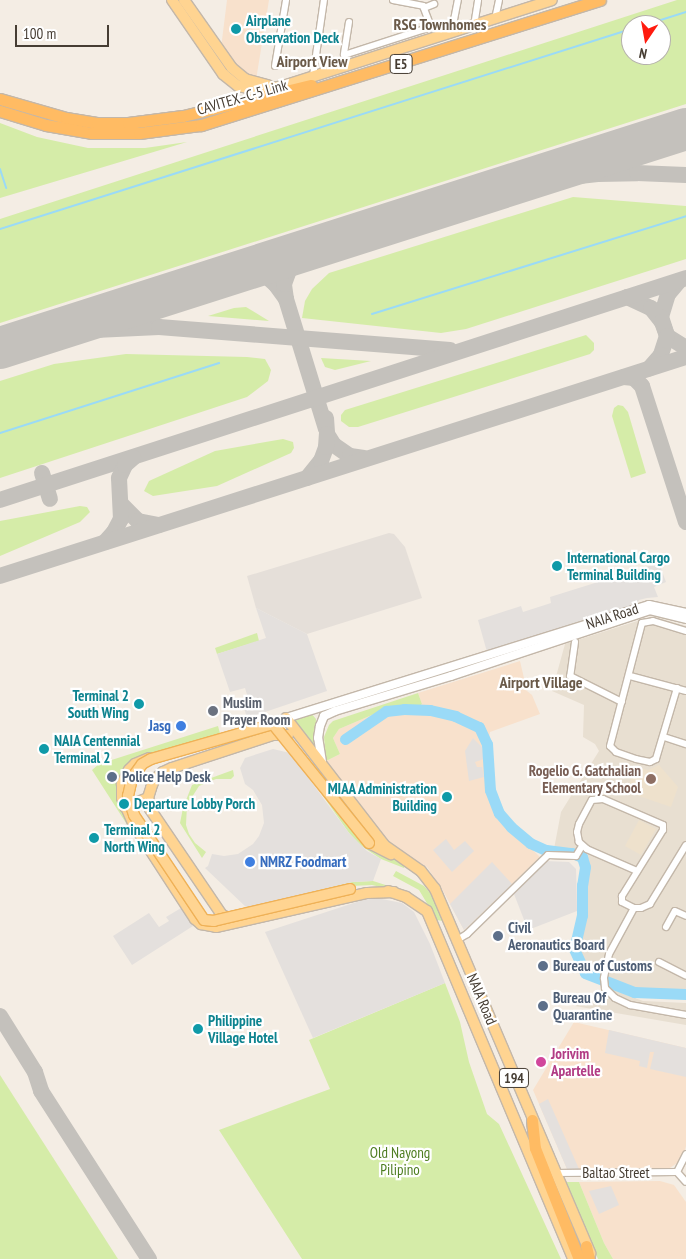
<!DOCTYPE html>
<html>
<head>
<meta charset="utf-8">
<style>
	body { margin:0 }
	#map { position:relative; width:686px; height:1259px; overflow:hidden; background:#f4ede4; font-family:"PT Sans Narrow",sans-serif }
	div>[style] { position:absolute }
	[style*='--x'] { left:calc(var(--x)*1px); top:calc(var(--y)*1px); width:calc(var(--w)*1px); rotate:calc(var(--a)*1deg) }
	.residential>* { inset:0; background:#e8dfd1 }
	.commercial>* { inset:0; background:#f8e1cc }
	.industrial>* { inset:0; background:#e5dfd9 }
	.education>* { inset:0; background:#eee1cc }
	.green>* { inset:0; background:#d5eca8 }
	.parking>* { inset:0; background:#e4e0dd }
	.stream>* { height:2px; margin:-1px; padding:0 1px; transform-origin:1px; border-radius:1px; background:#9adaf7 }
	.river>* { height:11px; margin:-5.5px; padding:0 5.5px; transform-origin:5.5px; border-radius:5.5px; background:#9adaf7 }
	.taxiway>* { height:16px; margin:-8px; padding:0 8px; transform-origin:8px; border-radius:8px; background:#c4c1bc }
	.runway>* { height:42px; margin:-21px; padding:0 21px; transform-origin:21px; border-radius:21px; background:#c4c1bc }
	.roads { filter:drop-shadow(1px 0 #c3b7a9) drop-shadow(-1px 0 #c3b7a9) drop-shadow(0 1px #c3b7a9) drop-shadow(0 -1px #c3b7a9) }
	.minor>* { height:6px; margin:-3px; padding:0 3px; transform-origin:3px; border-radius:3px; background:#fff }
	.tertiary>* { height:8px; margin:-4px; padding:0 4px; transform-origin:4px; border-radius:4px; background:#fff }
	.primary>* { height:10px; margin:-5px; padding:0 5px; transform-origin:5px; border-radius:5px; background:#ffd491 }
	.motorway>* { height:11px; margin:-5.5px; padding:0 5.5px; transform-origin:5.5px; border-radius:5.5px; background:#ffbb63 }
	.bridges { filter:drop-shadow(1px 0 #efb157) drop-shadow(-1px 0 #efb157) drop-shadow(0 1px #efb157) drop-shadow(0 -1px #efb157) }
	.primary-bridge>* { height:10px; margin:-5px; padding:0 5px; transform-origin:5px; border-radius:5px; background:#ffd491 }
	.dots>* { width:14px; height:14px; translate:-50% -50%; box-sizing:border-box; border:2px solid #fff; border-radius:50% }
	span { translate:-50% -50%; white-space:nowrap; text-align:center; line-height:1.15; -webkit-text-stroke:4.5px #fff; paint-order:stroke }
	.shield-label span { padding:1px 4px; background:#fff; border:1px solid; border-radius:4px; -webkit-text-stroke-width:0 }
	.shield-label { font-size:14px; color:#463d33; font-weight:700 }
	.culture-label { font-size:15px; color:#0d838f; font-weight:700 }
	.left { translate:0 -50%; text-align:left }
	.right { translate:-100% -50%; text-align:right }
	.street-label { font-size:15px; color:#463d33 }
	.worship-label { font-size:15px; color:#5b616d; font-weight:700 }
	.shop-label { font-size:15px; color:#366cbe; font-weight:700 }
	.education-label { font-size:15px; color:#785e54; font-weight:700 }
	.service-label { font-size:15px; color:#4e5e75; font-weight:700 }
	.hotel-label { font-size:15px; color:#b23c85; font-weight:700 }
	.park-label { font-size:15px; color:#4e7d21 }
	.neighbourhood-label { font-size:16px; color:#6a5a49; font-weight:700 }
	.north { position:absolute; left:621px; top:15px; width:50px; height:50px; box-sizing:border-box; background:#fff; border:1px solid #b5b1ad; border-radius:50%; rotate:192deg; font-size:14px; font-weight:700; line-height:20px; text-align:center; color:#463d33 }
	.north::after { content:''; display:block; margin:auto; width:18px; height:22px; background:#ff1b0f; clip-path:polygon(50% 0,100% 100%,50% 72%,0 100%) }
	.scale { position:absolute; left:15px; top:25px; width:94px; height:22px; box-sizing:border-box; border:2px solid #463d33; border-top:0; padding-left:6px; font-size:15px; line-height:18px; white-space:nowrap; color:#463d33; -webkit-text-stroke:4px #fff; paint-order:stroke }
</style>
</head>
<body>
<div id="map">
	<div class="residential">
		<div style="clip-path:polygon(653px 616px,686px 626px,686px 992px,643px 994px,613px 981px,585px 976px,577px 949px,587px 907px,588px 864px,582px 855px,554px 849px,561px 812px,599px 751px,595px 744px,583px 737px,584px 705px,552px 691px,565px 644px)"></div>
		<div style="clip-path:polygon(611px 989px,643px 1001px,686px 1003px,686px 1025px,575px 1006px)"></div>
	</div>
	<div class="commercial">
		<div style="clip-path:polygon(227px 0,269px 0,256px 80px,239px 71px,221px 48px)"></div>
		<div style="clip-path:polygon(520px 661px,527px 691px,532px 695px,540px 714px,490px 732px,488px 743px,491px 801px,495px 814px,540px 857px,464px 930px,442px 889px,427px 867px,385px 842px,326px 761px,340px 754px,333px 738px,339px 729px,386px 709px,420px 706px,422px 704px,418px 693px)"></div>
		<div style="clip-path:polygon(574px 1022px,686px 1048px,686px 1146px,683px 1159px,667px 1170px,567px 1169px,533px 1090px)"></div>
		<div style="clip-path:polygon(660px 1181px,674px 1185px,686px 1202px,686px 1259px,613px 1259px,604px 1243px,579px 1182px)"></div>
	</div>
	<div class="industrial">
		<div style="clip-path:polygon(389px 533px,394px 534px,405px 547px,422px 598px,307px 634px,256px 608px,247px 576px)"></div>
	</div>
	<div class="education">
		<div style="clip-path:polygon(659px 765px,678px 787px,671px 807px,627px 792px,635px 767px,648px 770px)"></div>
		<div style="clip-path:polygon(639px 820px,656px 829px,641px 855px,625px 846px)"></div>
	</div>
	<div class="green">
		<div style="clip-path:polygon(evenodd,677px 0,686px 0,686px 104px,0 323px,0 219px,677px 0,631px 25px,661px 25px,661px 55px,631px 55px,631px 25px)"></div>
		<div style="clip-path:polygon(0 123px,37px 137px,88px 148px,145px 148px,187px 142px,0 198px)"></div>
		<div style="clip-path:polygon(573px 197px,686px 206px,686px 259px,466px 329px,441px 333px,302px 318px,305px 301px,312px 289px,329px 273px)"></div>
		<div style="clip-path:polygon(246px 307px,269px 321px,208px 316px,234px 308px)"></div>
		<div style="clip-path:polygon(586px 335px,594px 343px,594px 350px,590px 354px,358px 427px,349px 427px,341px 421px,341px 415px,345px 410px)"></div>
		<div style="clip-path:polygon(126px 354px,247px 357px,265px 359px,271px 370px,268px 381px,247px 397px,0 478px,0 381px,54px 364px)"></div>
		<div style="clip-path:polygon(321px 358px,371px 361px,335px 370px,325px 367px)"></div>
		<div style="clip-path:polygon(618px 405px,623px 406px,628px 412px,646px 473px,631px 478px,612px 416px,614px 408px)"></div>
		<div style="clip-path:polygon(283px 439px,293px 442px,294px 448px,291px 453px,217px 486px,153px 496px,144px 491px,149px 481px,215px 451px)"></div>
		<div style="clip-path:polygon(80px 506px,87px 507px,90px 512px,80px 522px,0 556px,0 521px)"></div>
		<div style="clip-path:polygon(257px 633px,259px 641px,217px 654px,215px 648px)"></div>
		<div style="clip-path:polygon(418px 693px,422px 704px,420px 706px,386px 709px,339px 729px,333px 738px,340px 754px,326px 761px,324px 737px,329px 725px,333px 721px)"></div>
		<div style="clip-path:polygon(311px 713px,316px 719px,315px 747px,291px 719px)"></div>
		<div style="clip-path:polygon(218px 726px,221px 737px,155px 757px,129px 783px,153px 861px,151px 862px,92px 770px,99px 764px)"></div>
		<div style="clip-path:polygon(233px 770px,234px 776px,231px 779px,216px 779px,199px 786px,187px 805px,186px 825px,189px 834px,195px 843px,206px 852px,202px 858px,180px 823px,183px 808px,192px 785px)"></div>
		<div style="clip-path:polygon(309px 776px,369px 848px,405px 865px,404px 868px,381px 859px,360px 845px,349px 833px)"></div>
		<div style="clip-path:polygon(396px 871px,424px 886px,433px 896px,443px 921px,437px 920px,419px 890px,393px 876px)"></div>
		<div style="clip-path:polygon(373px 881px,395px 888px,394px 890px,372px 885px,351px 886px,285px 900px,284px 898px,352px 882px)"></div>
		<div style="clip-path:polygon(445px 983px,460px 1022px,469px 1062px,487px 1114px,499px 1124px,561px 1259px,302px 1259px,219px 1130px,330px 1089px,309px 1040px)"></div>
		<div style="clip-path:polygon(0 1075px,118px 1259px,0 1259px)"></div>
		<div style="clip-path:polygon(565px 1182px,579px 1182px,604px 1243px,613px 1259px,598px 1259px)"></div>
	</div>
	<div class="parking">
		<div style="clip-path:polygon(659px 563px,666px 582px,654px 587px,658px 597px,647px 598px,639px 600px,636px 604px,487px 652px,478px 620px,521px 606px,523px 612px,551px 603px,550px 597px)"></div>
		<div style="clip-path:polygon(256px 608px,307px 634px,327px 691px,247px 718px,242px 701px,248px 698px,245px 688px,230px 692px,217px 654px,266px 638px)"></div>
		<div style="clip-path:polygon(473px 738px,482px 747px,484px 759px,475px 762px,477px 767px,482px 767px,484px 777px,469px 781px,465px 751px)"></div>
		<div style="clip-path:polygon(273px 749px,290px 753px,349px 833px,367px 851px,381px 859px,373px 881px,352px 882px,247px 908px,205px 868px,208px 866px,212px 854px,224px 856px,238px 854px,253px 844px,259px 836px,264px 823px,262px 805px,253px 790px,245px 784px,240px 768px,245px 758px)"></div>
		<div style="clip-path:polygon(446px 839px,454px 850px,465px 841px,474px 851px,452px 872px,433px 850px)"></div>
		<div style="clip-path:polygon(545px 861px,569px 862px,576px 869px,577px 911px,528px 930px,514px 894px)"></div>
		<div style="clip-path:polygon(492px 862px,512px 884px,464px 930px,450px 904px)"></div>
		<div style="clip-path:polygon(377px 898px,402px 903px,414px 912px,430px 944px,445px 983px,313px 1038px,265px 932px,363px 900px)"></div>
		<div style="clip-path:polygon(181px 908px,193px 926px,132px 965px,113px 936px,149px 913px,159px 927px,169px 921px,166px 917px)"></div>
		<div style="clip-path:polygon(609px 1030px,686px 1048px,686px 1077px,650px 1069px,654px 1052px,650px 1052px,647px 1068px,639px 1066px,640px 1061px,605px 1053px)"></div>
		<div style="clip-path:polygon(548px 1099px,579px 1169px,567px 1169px,539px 1104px)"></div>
		<div style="clip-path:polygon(611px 1186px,619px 1205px,599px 1214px,589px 1191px)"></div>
	</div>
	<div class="stream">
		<div style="--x:645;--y:25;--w:43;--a:-17.6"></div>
		<div style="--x:0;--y:169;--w:20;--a:72"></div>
		<div style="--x:0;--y:229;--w:662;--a:-17.59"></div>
		<div style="--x:372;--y:314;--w:329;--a:-17.3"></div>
		<div style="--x:0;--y:433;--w:230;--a:-17.7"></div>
	</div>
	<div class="river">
		<div style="--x:345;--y:739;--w:50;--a:-34.3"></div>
		<div style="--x:386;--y:711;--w:18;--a:-6"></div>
		<div style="--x:404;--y:709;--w:26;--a:2"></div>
		<div style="--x:430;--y:710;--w:26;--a:13"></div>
		<div style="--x:455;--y:716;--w:26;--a:25"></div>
		<div style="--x:479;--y:727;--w:19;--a:65"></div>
		<div style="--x:487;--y:744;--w:46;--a:86.3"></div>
		<div style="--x:490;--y:790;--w:25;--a:69"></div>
		<div style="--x:499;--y:813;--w:18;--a:49"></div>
		<div style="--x:511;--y:827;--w:25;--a:40"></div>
		<div style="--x:530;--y:843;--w:17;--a:24"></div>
		<div style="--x:546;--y:850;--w:26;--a:7"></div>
		<div style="--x:572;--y:853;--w:11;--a:22"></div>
		<div style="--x:582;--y:857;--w:10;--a:73"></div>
		<div style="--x:585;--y:867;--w:18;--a:99"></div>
		<div style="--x:582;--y:885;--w:30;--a:90"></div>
		<div style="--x:582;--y:915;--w:35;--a:103"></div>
		<div style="--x:574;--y:949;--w:26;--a:65"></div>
		<div style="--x:585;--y:973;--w:53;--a:21.2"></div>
		<div style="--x:634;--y:992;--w:52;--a:2.2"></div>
	</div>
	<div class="taxiway">
		<div style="--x:517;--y:183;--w:81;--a:-6.3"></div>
		<div style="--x:598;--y:174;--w:39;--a:-1"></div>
		<div style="--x:637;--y:173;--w:49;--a:2.3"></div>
		<div style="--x:238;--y:272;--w:13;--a:0"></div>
		<div style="--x:251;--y:272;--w:14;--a:12"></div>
		<div style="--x:265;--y:275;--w:15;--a:42"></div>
		<div style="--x:276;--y:285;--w:17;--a:54"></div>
		<div style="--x:286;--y:299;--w:15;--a:-98"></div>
		<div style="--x:284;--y:284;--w:20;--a:-70"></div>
		<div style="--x:291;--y:265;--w:11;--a:-49"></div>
		<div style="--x:298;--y:257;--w:19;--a:-28"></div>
		<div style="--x:679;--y:281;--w:17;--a:130"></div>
		<div style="--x:668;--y:294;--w:24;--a:107"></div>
		<div style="--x:661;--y:317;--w:20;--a:72"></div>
		<div style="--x:667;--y:336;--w:22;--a:32"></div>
		<div style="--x:627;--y:297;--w:26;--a:25"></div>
		<div style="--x:651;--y:308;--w:18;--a:52"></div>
		<div style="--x:662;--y:322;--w:15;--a:70"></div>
		<div style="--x:667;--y:336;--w:20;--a:108"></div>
		<div style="--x:661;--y:355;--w:18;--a:131"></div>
		<div style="--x:286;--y:299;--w:136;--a:72.9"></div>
		<div style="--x:15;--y:344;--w:81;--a:-9.9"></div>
		<div style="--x:95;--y:330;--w:64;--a:-2.7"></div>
		<div style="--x:159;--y:327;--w:292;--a:4.5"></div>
		<div style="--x:624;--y:377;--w:10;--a:6"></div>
		<div style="--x:634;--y:378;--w:11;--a:45"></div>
		<div style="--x:642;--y:386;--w:143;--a:72.1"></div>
		<div style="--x:326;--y:418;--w:16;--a:86"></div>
		<div style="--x:327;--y:434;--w:13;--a:58"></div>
		<div style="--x:334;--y:445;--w:19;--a:35"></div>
		<div style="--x:350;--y:456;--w:14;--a:8"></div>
		<div style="--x:42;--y:473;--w:27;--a:73"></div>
		<div style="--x:307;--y:478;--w:22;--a:-51"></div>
		<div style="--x:321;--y:461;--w:15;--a:-70"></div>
		<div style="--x:326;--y:447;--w:13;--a:-86"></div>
		<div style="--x:0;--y:500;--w:721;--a:-17.93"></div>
		<div style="--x:121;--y:504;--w:24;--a:45"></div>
		<div style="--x:138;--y:521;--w:21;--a:11"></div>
		<div style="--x:105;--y:542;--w:13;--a:-48"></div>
		<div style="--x:114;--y:532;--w:15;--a:-62"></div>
		<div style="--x:121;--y:519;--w:41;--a:-92.8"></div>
		<div style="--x:119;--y:478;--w:14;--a:-65"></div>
		<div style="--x:125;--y:465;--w:11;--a:-41"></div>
		<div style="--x:0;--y:576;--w:720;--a:-17.71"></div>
		<div style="--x:0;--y:1016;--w:66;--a:58"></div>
		<div style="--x:35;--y:1072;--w:20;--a:72"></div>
		<div style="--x:41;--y:1091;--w:200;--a:57.3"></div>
	</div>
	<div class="runway">
		<div style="--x:0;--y:348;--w:720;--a:-17.71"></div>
	</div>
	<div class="roads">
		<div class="minor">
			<div style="--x:393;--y:0;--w:31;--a:11"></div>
			<div style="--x:423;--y:6;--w:22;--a:69"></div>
			<div style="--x:424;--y:8;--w:11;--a:-22"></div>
			<div style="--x:495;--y:19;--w:19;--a:-78"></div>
			<div style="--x:349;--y:22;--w:33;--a:99"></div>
			<div style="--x:344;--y:55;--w:91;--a:-17.8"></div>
			<div style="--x:474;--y:26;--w:26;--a:-81"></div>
			<div style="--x:441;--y:29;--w:13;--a:-18"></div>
			<div style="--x:453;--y:25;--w:25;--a:-79"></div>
			<div style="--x:275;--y:66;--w:67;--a:-80.5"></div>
			<div style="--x:313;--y:76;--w:77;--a:-81.8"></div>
			<div style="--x:575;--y:642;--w:34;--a:98"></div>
			<div style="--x:570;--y:676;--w:58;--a:26.6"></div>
			<div style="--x:630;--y:676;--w:58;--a:15"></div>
			<div style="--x:677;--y:688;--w:74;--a:106.5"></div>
			<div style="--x:656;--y:759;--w:7;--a:153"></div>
			<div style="--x:650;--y:762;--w:14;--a:-168"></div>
			<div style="--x:636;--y:759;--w:21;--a:-161"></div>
			<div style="--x:616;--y:752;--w:8;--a:-135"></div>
			<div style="--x:610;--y:746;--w:127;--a:-75.4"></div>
			<div style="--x:642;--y:623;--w:11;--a:-10"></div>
			<div style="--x:653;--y:621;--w:34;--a:17"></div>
			<div style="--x:664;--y:737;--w:23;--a:18"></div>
			<div style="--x:637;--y:871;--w:55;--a:-156.3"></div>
			<div style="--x:587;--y:849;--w:11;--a:-139"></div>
			<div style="--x:579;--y:842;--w:10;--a:-101"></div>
			<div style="--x:577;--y:832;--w:8;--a:-76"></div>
			<div style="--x:579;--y:824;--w:27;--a:-62"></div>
			<div style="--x:592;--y:800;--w:11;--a:-5"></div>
			<div style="--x:603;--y:799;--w:65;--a:23.4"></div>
			<div style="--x:663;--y:825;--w:5;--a:90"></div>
			<div style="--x:663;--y:830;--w:78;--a:121.8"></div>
			<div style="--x:622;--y:896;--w:6;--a:90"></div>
			<div style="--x:622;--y:902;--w:13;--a:27"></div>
			<div style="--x:634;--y:908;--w:7;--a:0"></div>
			<div style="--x:641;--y:908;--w:10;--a:-24"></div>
			<div style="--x:650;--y:904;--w:69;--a:-58.6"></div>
			<div style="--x:634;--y:908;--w:52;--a:118.5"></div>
			<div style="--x:609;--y:954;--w:25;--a:102"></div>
			<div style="--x:604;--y:978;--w:10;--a:84"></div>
			<div style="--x:605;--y:988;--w:14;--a:45"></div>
			<div style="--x:615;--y:998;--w:17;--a:25"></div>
			<div style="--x:630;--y:1005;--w:57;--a:10.1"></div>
			<div style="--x:666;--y:927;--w:18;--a:-61"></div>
			<div style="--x:675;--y:911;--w:12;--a:24"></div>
			<div style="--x:457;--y:940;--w:12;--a:-31"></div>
			<div style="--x:467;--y:934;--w:113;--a:-44.3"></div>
			<div style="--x:548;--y:855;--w:28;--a:2"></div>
			<div style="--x:576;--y:856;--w:12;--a:-59"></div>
			<div style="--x:659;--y:962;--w:30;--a:27"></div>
			<div style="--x:677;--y:1172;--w:20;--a:-63"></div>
			<div style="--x:677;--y:1172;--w:13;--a:48"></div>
			<div style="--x:555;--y:1173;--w:122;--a:-0.5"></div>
		</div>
		<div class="tertiary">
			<div style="--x:286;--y:718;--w:380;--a:-17.3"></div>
			<div style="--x:649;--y:605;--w:38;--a:12"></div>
			<div style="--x:322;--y:762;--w:24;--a:-99"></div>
			<div style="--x:318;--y:738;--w:12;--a:-81"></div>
			<div style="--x:320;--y:726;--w:11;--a:-68"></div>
			<div style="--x:324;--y:716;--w:12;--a:-24"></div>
			<div style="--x:335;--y:711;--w:121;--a:-16.8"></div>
			<div style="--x:451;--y:676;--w:210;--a:-18.3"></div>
			<div style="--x:650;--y:610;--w:37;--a:14"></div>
		</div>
		<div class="primary">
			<div style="--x:172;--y:0;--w:90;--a:55.4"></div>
			<div style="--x:223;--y:74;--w:19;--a:39"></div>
			<div style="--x:238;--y:86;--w:20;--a:11"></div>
			<div style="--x:258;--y:90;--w:25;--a:-9"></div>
			<div style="--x:283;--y:86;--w:282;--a:-17.7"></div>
			<div style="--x:184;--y:0;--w:83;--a:54.8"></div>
			<div style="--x:232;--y:68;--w:17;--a:40"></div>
			<div style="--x:245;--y:79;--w:24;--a:15"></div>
			<div style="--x:286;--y:718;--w:160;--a:52.3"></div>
			<div style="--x:384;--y:845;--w:45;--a:35.1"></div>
			<div style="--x:421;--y:871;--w:23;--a:52"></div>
			<div style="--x:435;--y:889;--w:396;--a:66.9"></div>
			<div style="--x:149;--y:758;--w:15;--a:157"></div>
			<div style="--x:135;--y:764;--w:8;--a:135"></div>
			<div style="--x:129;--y:770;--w:16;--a:117"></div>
			<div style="--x:122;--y:784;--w:14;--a:90"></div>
			<div style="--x:122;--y:798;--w:30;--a:66"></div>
			<div style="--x:134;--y:825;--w:112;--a:57"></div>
			<div style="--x:195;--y:919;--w:8;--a:40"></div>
			<div style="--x:201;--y:924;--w:15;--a:11"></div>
			<div style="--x:216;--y:927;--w:155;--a:-12.7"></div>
			<div style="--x:367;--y:893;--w:27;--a:-2"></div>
			<div style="--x:125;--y:807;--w:25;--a:-21"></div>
			<div style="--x:369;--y:843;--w:25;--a:27"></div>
			<div style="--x:388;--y:891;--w:19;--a:18"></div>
			<div style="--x:406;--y:897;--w:25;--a:34"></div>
			<div style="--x:427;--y:911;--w:377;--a:67.2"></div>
			<div style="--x:232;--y:920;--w:11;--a:-153"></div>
			<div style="--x:222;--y:915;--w:128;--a:-124.2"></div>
			<div style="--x:150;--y:809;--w:11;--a:-100"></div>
			<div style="--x:148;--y:798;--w:10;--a:-73"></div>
			<div style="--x:151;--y:788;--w:9;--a:-69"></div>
			<div style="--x:154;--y:780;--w:12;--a:-42"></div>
			<div style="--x:163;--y:772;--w:10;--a:-24"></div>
			<div style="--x:172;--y:768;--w:106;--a:-18.1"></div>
			<div style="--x:273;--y:735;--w:15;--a:0"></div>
		</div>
		<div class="motorway">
			<div style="--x:0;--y:99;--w:69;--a:16.1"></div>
			<div style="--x:66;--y:118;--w:31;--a:9"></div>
			<div style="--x:97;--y:123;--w:31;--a:0"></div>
			<div style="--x:128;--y:123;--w:55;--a:-7.3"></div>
			<div style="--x:183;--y:116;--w:132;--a:-13.6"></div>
			<div style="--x:0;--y:111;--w:48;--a:16.9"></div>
			<div style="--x:46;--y:125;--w:47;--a:9.9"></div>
			<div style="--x:92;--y:133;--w:47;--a:0"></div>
			<div style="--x:139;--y:133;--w:63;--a:-7.4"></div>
			<div style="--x:201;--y:125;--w:418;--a:-17.4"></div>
			<div style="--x:532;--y:1120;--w:28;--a:84"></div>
			<div style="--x:535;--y:1148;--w:119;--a:68.4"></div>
			<div style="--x:586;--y:1246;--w:13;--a:77"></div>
		</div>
	</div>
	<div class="bridges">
		<div class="primary-bridge">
			<div style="--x:350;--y:889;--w:140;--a:166.8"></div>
			<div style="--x:214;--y:921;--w:10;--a:-174"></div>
			<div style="--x:204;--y:920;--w:126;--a:-123.7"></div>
			<div style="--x:134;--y:815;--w:20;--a:-108"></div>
			<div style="--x:128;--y:796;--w:18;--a:-77"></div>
			<div style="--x:132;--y:778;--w:17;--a:-54"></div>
			<div style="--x:142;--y:764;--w:10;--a:-29"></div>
			<div style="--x:151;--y:759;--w:127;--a:-16"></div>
			<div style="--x:273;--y:724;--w:153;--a:51.1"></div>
		</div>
	</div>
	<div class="dots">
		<div style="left:236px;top:29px;background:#0f9aa8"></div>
		<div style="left:557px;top:566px;background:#0f9aa8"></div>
		<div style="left:139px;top:704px;background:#0f9aa8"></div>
		<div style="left:213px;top:711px;background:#6b7280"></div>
		<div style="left:181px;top:726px;background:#3f7fe0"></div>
		<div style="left:44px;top:749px;background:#0f9aa8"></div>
		<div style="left:112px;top:777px;background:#5c6f8a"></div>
		<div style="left:651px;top:779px;background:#8d6e63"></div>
		<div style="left:447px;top:797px;background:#0f9aa8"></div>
		<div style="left:124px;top:804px;background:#0f9aa8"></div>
		<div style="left:94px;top:838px;background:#0f9aa8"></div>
		<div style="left:250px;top:862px;background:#3f7fe0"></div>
		<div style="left:498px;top:936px;background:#5c6f8a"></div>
		<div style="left:543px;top:966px;background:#5c6f8a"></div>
		<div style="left:543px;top:1006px;background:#5c6f8a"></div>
		<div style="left:198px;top:1029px;background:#0f9aa8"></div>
		<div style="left:541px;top:1062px;background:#d1479c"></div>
	</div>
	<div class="shield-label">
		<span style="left:401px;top:64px">E5</span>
		<span style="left:514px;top:1078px">194</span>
	</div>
	<div class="culture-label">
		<span class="left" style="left:246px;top:29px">Airplane<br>Observation Deck</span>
		<span class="left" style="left:567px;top:566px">International Cargo<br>Terminal Building</span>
		<span class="right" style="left:129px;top:704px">Terminal 2<br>South Wing</span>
		<span class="left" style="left:54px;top:749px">NAIA Centennial<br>Terminal 2</span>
		<span class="right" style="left:437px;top:797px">MIAA Administration<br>Building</span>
		<span class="left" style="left:134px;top:804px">Departure Lobby Porch</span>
		<span class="left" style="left:104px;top:838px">Terminal 2<br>North Wing</span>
		<span class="left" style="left:208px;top:1029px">Philippine<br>Village Hotel</span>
	</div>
	<div class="street-label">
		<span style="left:242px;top:97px;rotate:-16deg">CAVITEX–C-5 Link</span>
		<span style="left:612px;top:616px;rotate:-18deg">NAIA Road</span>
		<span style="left:482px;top:999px;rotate:67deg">NAIA Road</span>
		<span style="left:616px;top:1173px">Baltao Street</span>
	</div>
	<div class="worship-label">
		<span class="left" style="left:223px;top:711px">Muslim<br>Prayer Room</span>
	</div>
	<div class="shop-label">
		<span class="right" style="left:171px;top:726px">Jasg</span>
		<span class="left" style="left:260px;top:862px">NMRZ Foodmart</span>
	</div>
	<div class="education-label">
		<span class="right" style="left:641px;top:779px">Rogelio G. Gatchalian<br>Elementary School</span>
	</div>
	<div class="service-label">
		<span class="left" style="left:122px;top:777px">Police Help Desk</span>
		<span class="left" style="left:508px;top:936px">Civil<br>Aeronautics Board</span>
		<span class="left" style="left:553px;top:966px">Bureau of Customs</span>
		<span class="left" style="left:553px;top:1006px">Bureau Of<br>Quarantine</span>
	</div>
	<div class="hotel-label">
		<span class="left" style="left:551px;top:1062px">Jorivim<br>Apartelle</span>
	</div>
	<div class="park-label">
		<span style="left:400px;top:1161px">Old Nayong<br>Pilipino</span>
	</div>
	<div class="neighbourhood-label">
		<span style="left:440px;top:24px">RSG Townhomes</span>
		<span style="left:312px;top:61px">Airport View</span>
		<span style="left:541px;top:682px">Airport Village</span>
	</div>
	<div class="north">N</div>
	<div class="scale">100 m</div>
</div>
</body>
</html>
